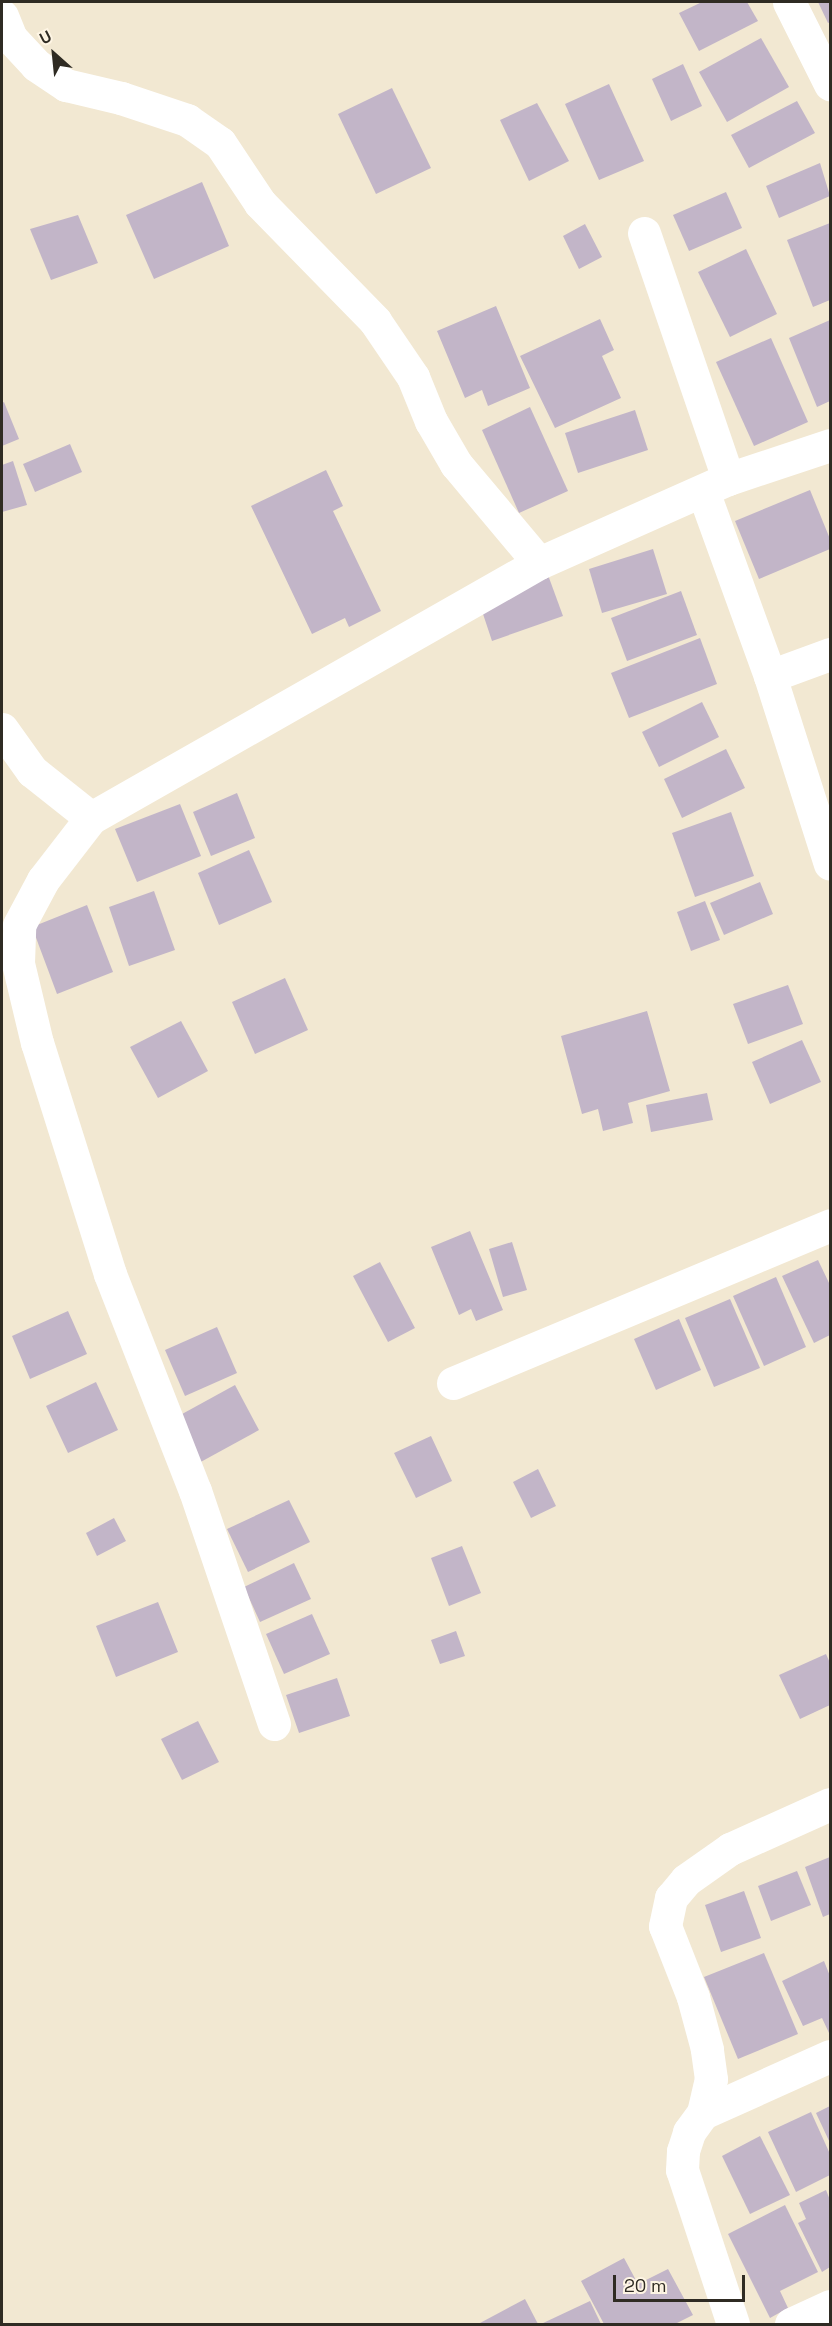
<!DOCTYPE html>
<html>
<head>
<meta charset="utf-8">
<style>
	body { margin:0 }
	#map { position:relative; width:832px; height:2326px; overflow:hidden; background:#f2e8d2; font-family:"Space Grotesk",sans-serif }
	div>[style] { position:absolute }
	[style*='--x'] { left:calc(var(--x)*1px); top:calc(var(--y)*1px); width:calc(var(--w)*1px); rotate:calc(var(--a)*1deg) }
	.building>* { inset:0; background:#c2b5c8 }
	.minor>* { height:33px; margin:-16.5px; padding:0 16.5px; transform-origin:16.5px; border-radius:16.5px; background:#fff }
	span { translate:-50% -50%; white-space:nowrap; text-align:center; line-height:1.15; -webkit-text-stroke:6px #fef5e4; paint-order:stroke }
	.frame { position:absolute; inset:0; border:3px solid #2f2b23; pointer-events:none }
	.north { position:absolute; left:24px; top:24px; width:60px; height:60px; -webkit-text-stroke:4px #fef5e4; paint-order:stroke; rotate:333deg; font-size:16px; font-weight:700; line-height:24px; text-align:center; color:#2f2b23 }
	.north::after { content:''; display:block; margin:auto; width:21px; height:27px; background:#2f2b23; clip-path:polygon(50% 0,100% 100%,50% 72%,0 100%) }
	.scale { position:absolute; left:613px; top:2275px; width:132px; height:27px; box-sizing:border-box; border:3px solid #2f2b23; border-top:0; padding-left:8px; font-size:18px; line-height:21px; white-space:nowrap; color:#2f2b23; -webkit-text-stroke:4px #fef5e4; paint-order:stroke }
</style>
</head>
<body>
<div id="map">
	<div class="building">
		<div style="clip-path:polygon(702px 2px,747px 2px,758px 21px,699px 51px,679px 13px)"></div>
		<div style="clip-path:polygon(818px 2px,830px 2px,830px 22px,828px 23px)"></div>
		<div style="clip-path:polygon(761px 38px,789px 87px,727px 122px,699px 72px)"></div>
		<div style="clip-path:polygon(683px 64px,702px 106px,671px 121px,652px 79px)"></div>
		<div style="clip-path:polygon(609px 84px,644px 161px,599px 180px,565px 104px)"></div>
		<div style="clip-path:polygon(392px 88px,431px 168px,376px 194px,338px 114px)"></div>
		<div style="clip-path:polygon(797px 101px,815px 133px,749px 168px,731px 135px)"></div>
		<div style="clip-path:polygon(537px 103px,569px 161px,529px 181px,500px 120px)"></div>
		<div style="clip-path:polygon(820px 163px,830px 196px,779px 218px,766px 186px)"></div>
		<div style="clip-path:polygon(202px 182px,229px 246px,154px 279px,126px 215px)"></div>
		<div style="clip-path:polygon(726px 192px,742px 228px,689px 251px,673px 215px)"></div>
		<div style="clip-path:polygon(78px 215px,98px 263px,51px 280px,30px 229px)"></div>
		<div style="clip-path:polygon(830px 223px,830px 300px,813px 307px,787px 240px)"></div>
		<div style="clip-path:polygon(585px 224px,602px 257px,579px 269px,563px 236px)"></div>
		<div style="clip-path:polygon(746px 249px,777px 314px,730px 337px,698px 272px)"></div>
		<div style="clip-path:polygon(496px 306px,530px 388px,488px 406px,482px 390px,465px 398px,437px 331px)"></div>
		<div style="clip-path:polygon(600px 319px,614px 350px,602px 356px,621px 398px,555px 428px,520px 356px)"></div>
		<div style="clip-path:polygon(830px 320px,830px 401px,817px 407px,789px 338px)"></div>
		<div style="clip-path:polygon(771px 338px,808px 422px,754px 446px,716px 362px)"></div>
		<div style="clip-path:polygon(4px 402px,19px 439px,2px 446px,2px 403px)"></div>
		<div style="clip-path:polygon(530px 407px,568px 491px,519px 513px,482px 430px)"></div>
		<div style="clip-path:polygon(635px 410px,648px 450px,578px 473px,565px 433px)"></div>
		<div style="clip-path:polygon(70px 444px,82px 472px,35px 492px,23px 464px)"></div>
		<div style="clip-path:polygon(13px 461px,27px 505px,2px 512px,2px 465px)"></div>
		<div style="clip-path:polygon(326px 470px,343px 506px,333px 511px,381px 611px,349px 627px,345px 618px,312px 634px,251px 506px)"></div>
		<div style="clip-path:polygon(810px 490px,830px 539px,830px 549px,759px 579px,735px 521px)"></div>
		<div style="clip-path:polygon(653px 549px,667px 594px,602px 613px,589px 569px)"></div>
		<div style="clip-path:polygon(548px 575px,563px 616px,492px 641px,478px 599px)"></div>
		<div style="clip-path:polygon(681px 591px,697px 635px,627px 661px,611px 618px)"></div>
		<div style="clip-path:polygon(700px 638px,717px 684px,629px 718px,611px 673px)"></div>
		<div style="clip-path:polygon(702px 702px,719px 737px,659px 767px,642px 732px)"></div>
		<div style="clip-path:polygon(726px 749px,745px 788px,682px 818px,664px 779px)"></div>
		<div style="clip-path:polygon(237px 793px,255px 838px,211px 856px,193px 812px)"></div>
		<div style="clip-path:polygon(180px 804px,201px 856px,137px 882px,115px 829px)"></div>
		<div style="clip-path:polygon(731px 812px,754px 876px,695px 897px,672px 833px)"></div>
		<div style="clip-path:polygon(249px 850px,272px 902px,219px 925px,198px 873px)"></div>
		<div style="clip-path:polygon(760px 882px,773px 914px,724px 935px,710px 903px)"></div>
		<div style="clip-path:polygon(154px 891px,175px 950px,129px 966px,109px 907px)"></div>
		<div style="clip-path:polygon(705px 901px,720px 940px,691px 951px,677px 912px)"></div>
		<div style="clip-path:polygon(87px 905px,113px 972px,57px 994px,32px 927px)"></div>
		<div style="clip-path:polygon(285px 978px,308px 1030px,255px 1054px,232px 1002px)"></div>
		<div style="clip-path:polygon(788px 985px,803px 1024px,748px 1044px,733px 1004px)"></div>
		<div style="clip-path:polygon(647px 1011px,670px 1091px,628px 1103px,633px 1123px,603px 1131px,598px 1109px,582px 1114px,561px 1036px)"></div>
		<div style="clip-path:polygon(181px 1021px,208px 1071px,158px 1098px,130px 1047px)"></div>
		<div style="clip-path:polygon(802px 1040px,821px 1082px,770px 1104px,752px 1062px)"></div>
		<div style="clip-path:polygon(707px 1093px,713px 1120px,651px 1132px,646px 1105px)"></div>
		<div style="clip-path:polygon(470px 1231px,503px 1310px,476px 1321px,471px 1309px,459px 1315px,431px 1247px)"></div>
		<div style="clip-path:polygon(512px 1242px,527px 1290px,503px 1297px,489px 1249px)"></div>
		<div style="clip-path:polygon(818px 1260px,830px 1285px,830px 1335px,814px 1343px,782px 1276px)"></div>
		<div style="clip-path:polygon(380px 1262px,415px 1328px,388px 1342px,353px 1276px)"></div>
		<div style="clip-path:polygon(776px 1277px,806px 1347px,764px 1366px,733px 1296px)"></div>
		<div style="clip-path:polygon(730px 1299px,760px 1368px,714px 1387px,685px 1318px)"></div>
		<div style="clip-path:polygon(68px 1311px,87px 1354px,30px 1379px,12px 1336px)"></div>
		<div style="clip-path:polygon(679px 1319px,701px 1370px,656px 1390px,634px 1339px)"></div>
		<div style="clip-path:polygon(217px 1327px,237px 1373px,185px 1396px,165px 1350px)"></div>
		<div style="clip-path:polygon(96px 1382px,118px 1430px,68px 1453px,46px 1406px)"></div>
		<div style="clip-path:polygon(235px 1385px,259px 1430px,197px 1464px,173px 1419px)"></div>
		<div style="clip-path:polygon(431px 1436px,452px 1481px,416px 1498px,394px 1453px)"></div>
		<div style="clip-path:polygon(538px 1469px,556px 1506px,531px 1518px,513px 1482px)"></div>
		<div style="clip-path:polygon(289px 1500px,310px 1542px,248px 1572px,227px 1529px)"></div>
		<div style="clip-path:polygon(114px 1518px,126px 1541px,97px 1556px,86px 1533px)"></div>
		<div style="clip-path:polygon(462px 1546px,481px 1593px,449px 1606px,431px 1558px)"></div>
		<div style="clip-path:polygon(294px 1563px,311px 1599px,260px 1622px,244px 1587px)"></div>
		<div style="clip-path:polygon(158px 1602px,178px 1652px,116px 1677px,96px 1626px)"></div>
		<div style="clip-path:polygon(312px 1614px,330px 1654px,284px 1674px,266px 1634px)"></div>
		<div style="clip-path:polygon(456px 1631px,465px 1656px,440px 1664px,431px 1640px)"></div>
		<div style="clip-path:polygon(826px 1654px,830px 1663px,830px 1705px,800px 1719px,779px 1675px)"></div>
		<div style="clip-path:polygon(337px 1678px,350px 1716px,299px 1733px,286px 1695px)"></div>
		<div style="clip-path:polygon(198px 1721px,219px 1762px,182px 1780px,161px 1739px)"></div>
		<div style="clip-path:polygon(830px 1857px,830px 1914px,823px 1917px,805px 1867px)"></div>
		<div style="clip-path:polygon(797px 1871px,811px 1905px,771px 1921px,758px 1886px)"></div>
		<div style="clip-path:polygon(744px 1891px,761px 1938px,721px 1952px,705px 1905px)"></div>
		<div style="clip-path:polygon(764px 1953px,798px 2034px,738px 2059px,704px 1977px)"></div>
		<div style="clip-path:polygon(824px 1961px,830px 1976px,829px 2033px,822px 2018px,803px 2026px,782px 1981px)"></div>
		<div style="clip-path:polygon(830px 2106px,830px 2143px,816px 2113px)"></div>
		<div style="clip-path:polygon(811px 2112px,830px 2154px,830px 2175px,796px 2192px,768px 2132px)"></div>
		<div style="clip-path:polygon(760px 2136px,790px 2195px,750px 2214px,722px 2156px)"></div>
		<div style="clip-path:polygon(826px 2190px,830px 2200px,830px 2267px,822px 2272px,798px 2223px,806px 2219px,799px 2203px)"></div>
		<div style="clip-path:polygon(785px 2205px,818px 2272px,780px 2291px,788px 2308px,770px 2318px,728px 2234px)"></div>
		<div style="clip-path:polygon(624px 2258px,638px 2284px,668px 2269px,693px 2315px,675px 2324px,604px 2324px,581px 2281px)"></div>
		<div style="clip-path:polygon(525px 2299px,538px 2324px,481px 2324px,480px 2323px)"></div>
		<div style="clip-path:polygon(590px 2301px,601px 2324px,541px 2324px)"></div>
	</div>
	<div class="minor">
		<div style="--x:789;--y:2;--w:92;--a:63.4"></div>
		<div style="--x:2;--y:16;--w:24;--a:68"></div>
		<div style="--x:11;--y:38;--w:37;--a:47"></div>
		<div style="--x:36;--y:65;--w:36;--a:34"></div>
		<div style="--x:66;--y:85;--w:57;--a:13.3"></div>
		<div style="--x:121;--y:98;--w:70;--a:18.4"></div>
		<div style="--x:187;--y:120;--w:40;--a:34.9"></div>
		<div style="--x:220;--y:143;--w:72;--a:56.3"></div>
		<div style="--x:260;--y:203;--w:165;--a:45.7"></div>
		<div style="--x:375;--y:321;--w:68;--a:55.8"></div>
		<div style="--x:413;--y:377;--w:48;--a:67.8"></div>
		<div style="--x:431;--y:421;--w:50;--a:59.8"></div>
		<div style="--x:456;--y:464;--w:129;--a:50"></div>
		<div style="--x:644;--y:233;--w:260;--a:71.1"></div>
		<div style="--x:703;--y:491;--w:197;--a:70.1"></div>
		<div style="--x:770;--y:676;--w:197;--a:72.3"></div>
		<div style="--x:770;--y:676;--w:64;--a:-20.1"></div>
		<div style="--x:2;--y:729;--w:52;--a:54.5"></div>
		<div style="--x:32;--y:771;--w:75;--a:38.5"></div>
		<div style="--x:453;--y:1383;--w:409;--a:-22.7"></div>
		<div style="--x:274;--y:1724;--w:246;--a:-108.7"></div>
		<div style="--x:195;--y:1491;--w:233;--a:-111.4"></div>
		<div style="--x:110;--y:1274;--w:242;--a:-107.5"></div>
		<div style="--x:37;--y:1043;--w:82;--a:-103.4"></div>
		<div style="--x:18;--y:963;--w:38;--a:-88"></div>
		<div style="--x:19;--y:925;--w:51;--a:-61.9"></div>
		<div style="--x:43;--y:880;--w:78;--a:-52.3"></div>
		<div style="--x:91;--y:818;--w:515;--a:-29.65"></div>
		<div style="--x:539;--y:563;--w:207;--a:-24"></div>
		<div style="--x:728;--y:479;--w:108;--a:-18.4"></div>
		<div style="--x:703;--y:2113;--w:139;--a:-24.2"></div>
		<div style="--x:733;--y:2324;--w:162;--a:-108.3"></div>
		<div style="--x:682;--y:2170;--w:19;--a:-87"></div>
		<div style="--x:683;--y:2151;--w:20;--a:-72"></div>
		<div style="--x:689;--y:2132;--w:24;--a:-54"></div>
		<div style="--x:703;--y:2113;--w:35;--a:-77"></div>
		<div style="--x:711;--y:2079;--w:30;--a:-98"></div>
		<div style="--x:707;--y:2049;--w:54;--a:-105.1"></div>
		<div style="--x:693;--y:1997;--w:76;--a:-111.5"></div>
		<div style="--x:665;--y:1926;--w:29;--a:-78"></div>
		<div style="--x:671;--y:1898;--w:23;--a:-50"></div>
		<div style="--x:686;--y:1880;--w:54;--a:-35.2"></div>
		<div style="--x:730;--y:1849;--w:110;--a:-24.2"></div>
		<div style="--x:791;--y:2324;--w:43;--a:-24.8"></div>
	</div>
	<div class="frame"></div>
	<div class="north">U</div>
	<div class="scale">20 m</div>
</div>
</body>
</html>
